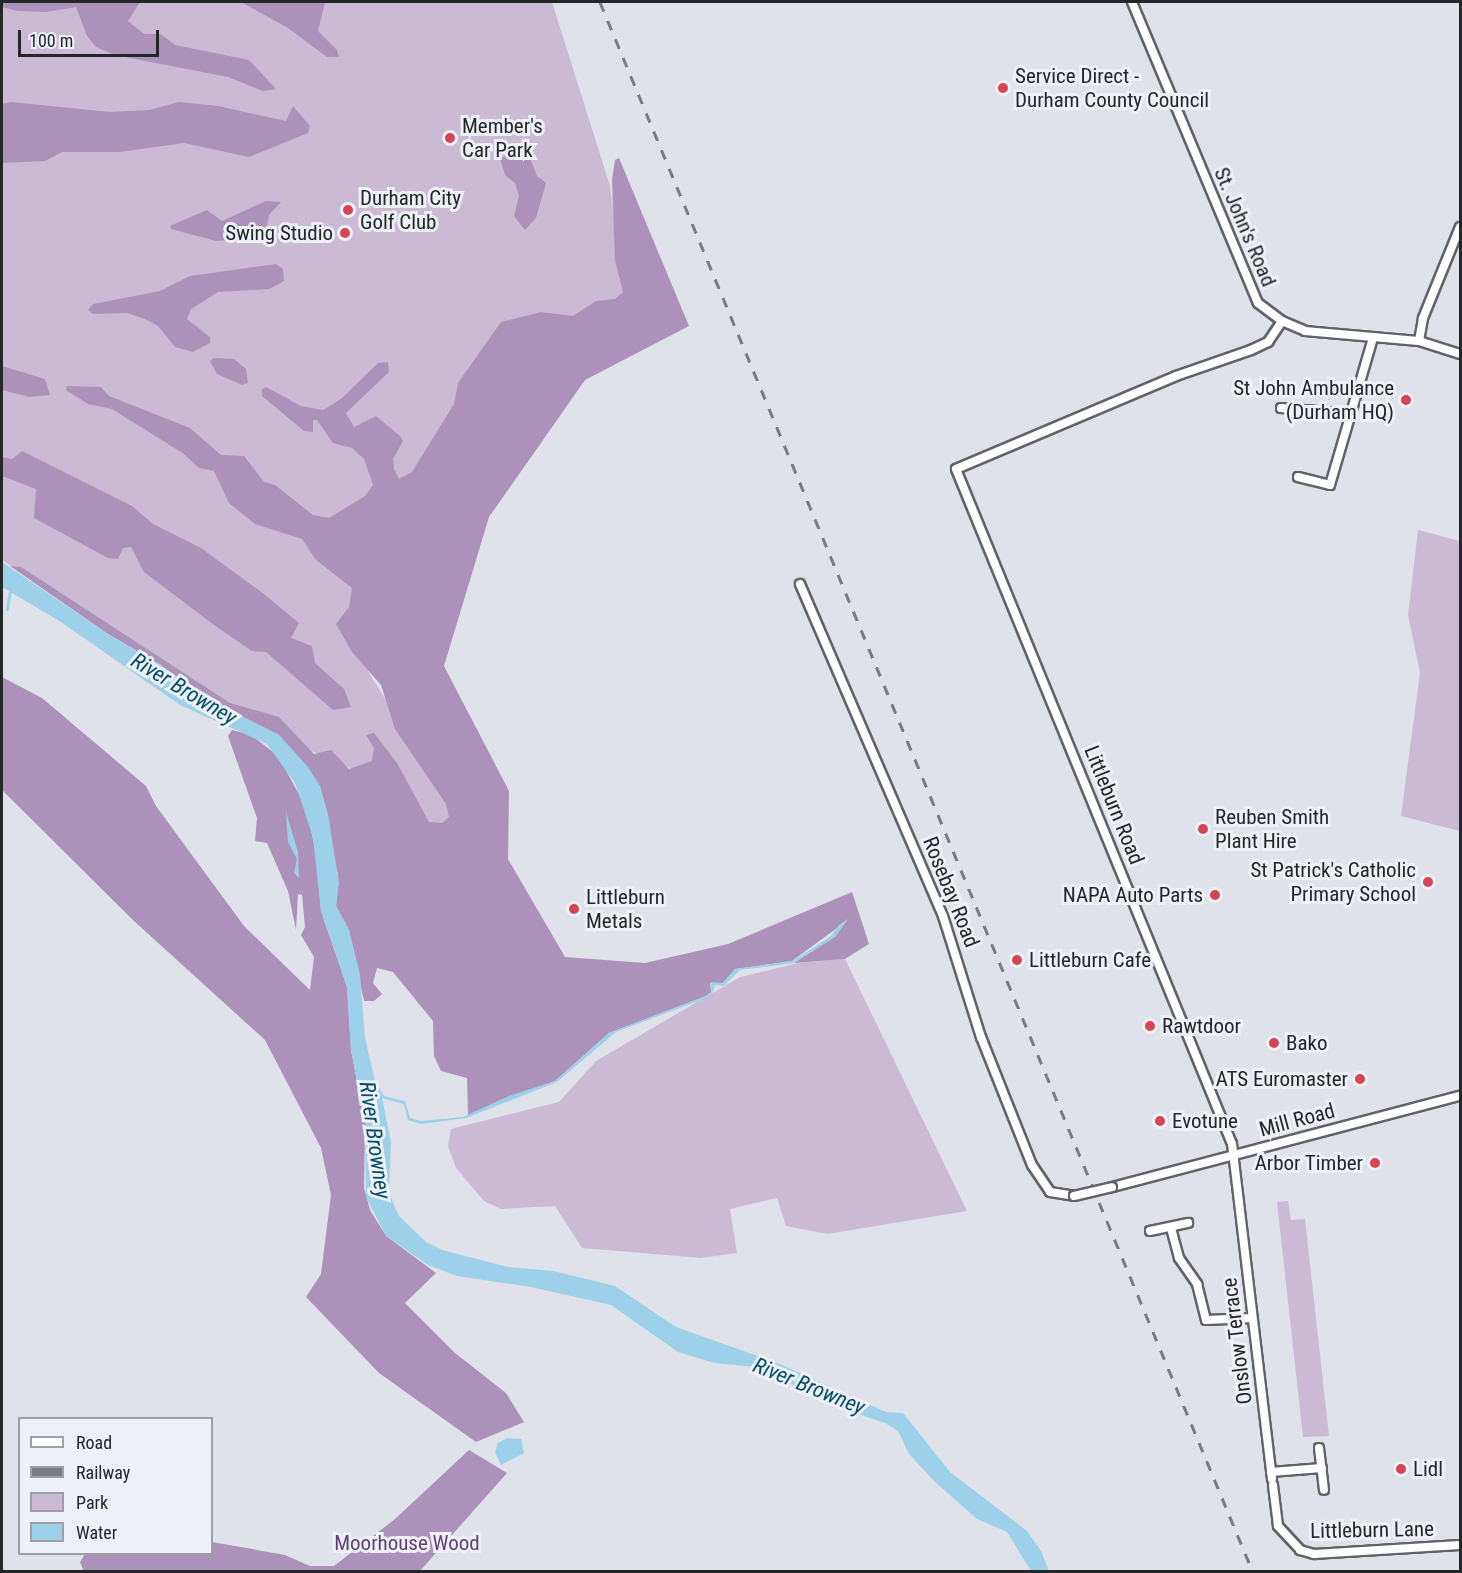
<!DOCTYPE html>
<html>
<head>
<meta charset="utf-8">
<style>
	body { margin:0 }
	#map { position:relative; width:1462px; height:1573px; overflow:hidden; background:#e0e2e9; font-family:"Roboto Condensed",sans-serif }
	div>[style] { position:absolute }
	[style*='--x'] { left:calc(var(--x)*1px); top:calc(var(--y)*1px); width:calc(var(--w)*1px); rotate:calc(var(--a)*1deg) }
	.green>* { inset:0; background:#cbbad4 }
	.forest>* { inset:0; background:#ac92ba }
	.water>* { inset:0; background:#9dd1e9 }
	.stream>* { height:3px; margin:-1.5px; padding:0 1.5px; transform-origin:1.5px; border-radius:1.5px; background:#9dd1e9 }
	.roads { filter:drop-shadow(2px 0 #616368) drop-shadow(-2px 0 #616368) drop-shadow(0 2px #616368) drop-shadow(0 -2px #616368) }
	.minor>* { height:8px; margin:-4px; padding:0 4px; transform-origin:4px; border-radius:4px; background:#fff }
	.rail>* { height:3px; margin-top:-1.5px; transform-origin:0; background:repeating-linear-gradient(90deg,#7a7b7f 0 10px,transparent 0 20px) }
	.bridges { filter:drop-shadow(2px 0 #616368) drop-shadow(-2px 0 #616368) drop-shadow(0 2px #616368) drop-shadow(0 -2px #616368) }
	.minor-bridge>* { height:8px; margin:-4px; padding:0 4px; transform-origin:4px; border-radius:4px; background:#fff }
	.dots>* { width:16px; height:16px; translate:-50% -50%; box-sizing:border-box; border:3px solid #edf0f6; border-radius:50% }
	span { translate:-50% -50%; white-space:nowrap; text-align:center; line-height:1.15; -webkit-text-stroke:6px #edf0f6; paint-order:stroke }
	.poi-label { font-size:21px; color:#252628 }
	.left { translate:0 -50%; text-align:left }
	.right { translate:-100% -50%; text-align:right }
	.street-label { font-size:21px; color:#252628 }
	.park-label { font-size:21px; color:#633f74 }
	.water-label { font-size:22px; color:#054d66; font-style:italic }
	.frame { position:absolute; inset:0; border:3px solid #252628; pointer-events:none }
	.legend { position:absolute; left:18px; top:1417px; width:195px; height:138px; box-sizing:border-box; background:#edf0f6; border:2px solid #9d9fa4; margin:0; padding:8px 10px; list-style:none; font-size:18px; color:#252628 }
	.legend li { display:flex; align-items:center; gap:12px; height:30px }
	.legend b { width:30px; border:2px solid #9d9fa4 }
	.scale { position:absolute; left:18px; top:30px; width:141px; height:27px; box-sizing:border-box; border:3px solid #252628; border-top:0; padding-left:8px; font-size:18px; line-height:21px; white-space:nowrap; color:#252628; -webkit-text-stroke:4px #edf0f6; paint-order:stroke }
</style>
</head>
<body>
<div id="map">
	<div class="green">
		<div style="clip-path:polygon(2px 2px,552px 2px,610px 186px,621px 271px,630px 293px,348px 613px,369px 673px,459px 818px,429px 830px,385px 783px,300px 746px,238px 712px,2px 560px)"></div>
		<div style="clip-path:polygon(1418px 530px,1460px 541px,1460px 831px,1401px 816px,1420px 673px,1408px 615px)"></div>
		<div style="clip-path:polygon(845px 959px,967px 1211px,827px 1234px,786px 1226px,777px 1198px,730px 1209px,737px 1253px,701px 1258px,582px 1248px,555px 1206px,501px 1209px,484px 1201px,456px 1168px,448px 1146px,451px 1129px,559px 1102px,596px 1061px,740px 977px,798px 963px)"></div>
		<div style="clip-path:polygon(1288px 1201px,1291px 1220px,1305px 1219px,1329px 1436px,1303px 1437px,1277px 1202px)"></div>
	</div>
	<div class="forest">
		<div style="clip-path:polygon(2px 2px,140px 2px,128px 21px,144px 34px,161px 34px,175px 45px,249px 60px,276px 89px,263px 91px,228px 77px,115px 55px,96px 47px,87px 36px,76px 7px,46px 12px,18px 11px,2px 7px)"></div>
		<div style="clip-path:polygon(241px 2px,325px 2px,318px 31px,337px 50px,339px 57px,327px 57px,288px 28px)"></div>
		<div style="clip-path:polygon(11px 102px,110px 112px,149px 110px,179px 102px,218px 106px,286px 121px,293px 106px,310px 126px,308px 133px,249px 157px,184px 143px,120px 152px,62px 152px,45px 161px,2px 163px,2px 104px)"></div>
		<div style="clip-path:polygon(527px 150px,537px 176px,546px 183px,536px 218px,525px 230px,514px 216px,519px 196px,515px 183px,505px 175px,500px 158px)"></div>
		<div style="clip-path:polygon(619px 158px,689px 326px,585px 380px,489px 517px,444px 666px,509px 791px,508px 859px,565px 957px,645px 963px,728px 944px,852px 892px,869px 944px,845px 959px,794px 963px,836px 936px,838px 928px,848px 920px,792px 961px,735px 969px,723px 983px,710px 983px,711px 992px,706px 996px,609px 1033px,555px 1081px,468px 1115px,467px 1078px,441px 1071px,434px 1056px,433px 1021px,393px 972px,377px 968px,373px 983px,382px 994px,374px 1001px,364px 1001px,349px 930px,336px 906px,338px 873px,279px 735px,205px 698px,161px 665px,108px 634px,10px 566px,21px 567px,230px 703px,279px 717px,314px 754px,331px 750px,349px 769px,372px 761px,374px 748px,366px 735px,374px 733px,397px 763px,429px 822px,442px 823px,449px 817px,446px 804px,395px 729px,381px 685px,352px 652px,336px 624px,349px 607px,352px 588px,316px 560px,302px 539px,255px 524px,229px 503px,214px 471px,199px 468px,184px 454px,112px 409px,88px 404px,66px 390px,67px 386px,101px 387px,109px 396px,190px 428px,221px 455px,244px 456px,264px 482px,275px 485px,313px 515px,329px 518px,365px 496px,373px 485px,364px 459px,352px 448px,333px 443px,317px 420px,313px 420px,313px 432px,304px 431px,262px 396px,262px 389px,266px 387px,301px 406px,323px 410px,341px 399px,378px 363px,388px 362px,389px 372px,346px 413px,354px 427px,376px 416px,400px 436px,403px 441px,393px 459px,394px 469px,399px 479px,412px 472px,454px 404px,458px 383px,501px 322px,541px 312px,573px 316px,596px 301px,615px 299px,623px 292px,615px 261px,612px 180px,615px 160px)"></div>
		<div style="clip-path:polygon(266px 201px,281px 202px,269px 215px,267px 226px,250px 238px,216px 241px,171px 229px,170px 226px,207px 210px,222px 221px)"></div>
		<div style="clip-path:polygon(276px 264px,283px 269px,284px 281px,269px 289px,218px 292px,191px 309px,187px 319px,210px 337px,210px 343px,193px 352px,175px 347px,158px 326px,145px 319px,127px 313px,93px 314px,88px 310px,93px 304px,160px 291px,190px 276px)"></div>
		<div style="clip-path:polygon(214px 358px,234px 359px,246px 369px,248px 383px,242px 385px,217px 374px,210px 361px)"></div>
		<div style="clip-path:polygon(2px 366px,45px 379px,50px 395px,29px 397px,2px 390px)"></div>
		<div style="clip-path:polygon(22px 451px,132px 506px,153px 524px,201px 548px,264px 594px,299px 623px,291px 638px,312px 646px,315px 663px,344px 689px,351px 707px,333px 710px,266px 652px,252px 651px,214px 625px,144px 572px,131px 547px,123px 548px,118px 559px,108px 558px,34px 518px,36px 489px,2px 476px,2px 457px,12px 459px)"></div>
		<div style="clip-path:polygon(2px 677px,42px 698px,146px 786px,156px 806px,244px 926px,310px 990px,314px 957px,301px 935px,305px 927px,302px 895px,298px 894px,296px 930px,288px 891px,267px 843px,255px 841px,257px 818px,228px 736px,232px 730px,251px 735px,278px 756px,306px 807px,316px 853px,321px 911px,347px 987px,351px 1050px,365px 1123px,364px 1188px,370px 1210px,386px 1236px,436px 1273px,405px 1303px,455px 1353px,506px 1393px,524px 1422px,476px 1442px,379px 1373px,306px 1297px,321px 1274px,331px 1195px,321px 1148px,265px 1040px,134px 921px,2px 790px)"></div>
		<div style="clip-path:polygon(469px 1450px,507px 1473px,420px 1571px,84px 1572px,80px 1562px,85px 1554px,212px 1554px,212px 1542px,285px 1555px,310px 1566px,334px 1566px,395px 1519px)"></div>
	</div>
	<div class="water">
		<div style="clip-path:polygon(2px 562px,108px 634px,161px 665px,205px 698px,279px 735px,308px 767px,320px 786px,328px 814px,339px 883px,336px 906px,349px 930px,360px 974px,365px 1038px,375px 1081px,384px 1096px,405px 1101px,410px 1118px,421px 1121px,463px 1117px,509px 1096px,555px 1081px,609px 1033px,706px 996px,711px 992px,711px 982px,723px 983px,735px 969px,793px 961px,831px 936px,839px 925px,848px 919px,836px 936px,794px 963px,740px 970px,724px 986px,715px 985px,712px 994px,704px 999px,616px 1032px,557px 1082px,466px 1118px,421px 1124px,408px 1120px,404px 1104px,382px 1098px,391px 1142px,389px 1193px,399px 1216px,426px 1242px,442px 1250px,508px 1267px,553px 1271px,615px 1286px,676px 1327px,780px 1364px,886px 1412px,903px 1413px,950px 1472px,1027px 1531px,1041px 1551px,1049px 1571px,1031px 1571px,1007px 1532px,977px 1519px,935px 1482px,909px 1454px,898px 1431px,885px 1423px,846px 1410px,756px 1367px,714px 1363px,678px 1352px,611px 1305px,531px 1287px,457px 1276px,428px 1265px,386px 1236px,366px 1197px,365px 1123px,351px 1050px,347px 987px,321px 911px,313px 837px,295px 783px,267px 744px,180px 705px,61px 622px,2px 587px)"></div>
		<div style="clip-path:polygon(286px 812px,298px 852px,299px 878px,294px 873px,297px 859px,288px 842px)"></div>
		<div style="clip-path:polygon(507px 1438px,521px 1439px,524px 1453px,501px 1465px,495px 1452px,498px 1443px)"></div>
	</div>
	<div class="stream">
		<div style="--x:7;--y:609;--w:19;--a:-81"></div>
	</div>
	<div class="roads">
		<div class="minor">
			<div style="--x:1132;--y:2;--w:326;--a:67.3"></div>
			<div style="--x:1258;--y:303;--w:30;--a:37"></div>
			<div style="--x:1282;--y:321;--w:25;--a:23"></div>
			<div style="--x:1305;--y:331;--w:114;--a:5"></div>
			<div style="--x:1419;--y:341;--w:43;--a:17.6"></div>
			<div style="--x:1419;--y:341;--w:23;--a:-80"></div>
			<div style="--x:1423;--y:318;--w:98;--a:-67.9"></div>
			<div style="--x:1281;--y:408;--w:71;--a:4.8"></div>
			<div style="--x:1298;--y:477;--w:33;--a:14"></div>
			<div style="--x:1330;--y:485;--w:153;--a:-73.7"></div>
			<div style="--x:800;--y:584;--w:361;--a:66.7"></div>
			<div style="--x:943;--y:916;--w:127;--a:72.6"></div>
			<div style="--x:981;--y:1037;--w:138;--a:68.3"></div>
			<div style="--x:1032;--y:1165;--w:32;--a:56"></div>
			<div style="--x:1050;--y:1192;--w:24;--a:9"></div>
			<div style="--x:1112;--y:1187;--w:360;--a:-14.7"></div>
			<div style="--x:1171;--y:1228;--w:31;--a:75"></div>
			<div style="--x:1179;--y:1258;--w:32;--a:55"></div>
			<div style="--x:1197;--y:1284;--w:37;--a:76"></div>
			<div style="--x:1206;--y:1320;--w:46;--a:-2.5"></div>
			<div style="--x:1150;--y:1231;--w:39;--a:-12"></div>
			<div style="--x:1319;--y:1448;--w:42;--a:83.2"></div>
			<div style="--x:1271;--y:1472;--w:51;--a:-4.5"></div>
			<div style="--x:1272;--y:1479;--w:337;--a:-96.8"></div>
			<div style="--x:1232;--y:1144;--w:729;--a:-112.24"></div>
			<div style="--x:956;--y:469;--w:239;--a:-22.9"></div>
			<div style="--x:1176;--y:376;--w:79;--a:-19.1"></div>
			<div style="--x:1251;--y:350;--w:19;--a:-25"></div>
			<div style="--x:1268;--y:342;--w:25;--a:-56"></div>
			<div style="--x:1273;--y:1485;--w:41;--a:83"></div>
			<div style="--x:1278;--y:1526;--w:33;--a:47"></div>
			<div style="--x:1300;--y:1550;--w:15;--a:16"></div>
			<div style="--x:1314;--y:1554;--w:146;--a:-3.5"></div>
		</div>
	</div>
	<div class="rail">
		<div style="--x:600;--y:2;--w:1700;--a:67.42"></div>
	</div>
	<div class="bridges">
		<div class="minor-bridge">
			<div style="--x:1074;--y:1196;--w:39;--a:-13"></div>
		</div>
	</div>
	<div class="dots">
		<div style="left:1003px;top:88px;background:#d64554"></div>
		<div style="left:450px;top:138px;background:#d64554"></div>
		<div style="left:348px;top:210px;background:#d64554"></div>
		<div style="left:345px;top:233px;background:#d64554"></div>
		<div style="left:1406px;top:400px;background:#d64554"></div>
		<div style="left:1203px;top:829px;background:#d64554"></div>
		<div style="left:1428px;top:882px;background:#d64554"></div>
		<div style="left:1215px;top:895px;background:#d64554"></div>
		<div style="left:574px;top:909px;background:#d64554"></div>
		<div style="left:1017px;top:960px;background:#d64554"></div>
		<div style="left:1150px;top:1026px;background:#d64554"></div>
		<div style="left:1274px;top:1043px;background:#d64554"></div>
		<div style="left:1360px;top:1079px;background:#d64554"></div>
		<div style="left:1160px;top:1121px;background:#d64554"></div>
		<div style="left:1375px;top:1163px;background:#d64554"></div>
		<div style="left:1401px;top:1469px;background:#d64554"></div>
	</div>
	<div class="poi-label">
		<span class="left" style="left:1015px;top:88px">Service Direct -<br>Durham County Council</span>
		<span class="left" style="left:462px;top:138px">Member's<br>Car Park</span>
		<span class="left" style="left:360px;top:210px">Durham City<br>Golf Club</span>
		<span class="right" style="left:333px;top:233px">Swing Studio</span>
		<span class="right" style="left:1394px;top:400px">St John Ambulance<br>(Durham HQ)</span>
		<span class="left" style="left:1215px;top:829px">Reuben Smith<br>Plant Hire</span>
		<span class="right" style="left:1416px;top:882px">St Patrick's Catholic<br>Primary School</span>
		<span class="right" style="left:1203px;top:895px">NAPA Auto Parts</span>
		<span class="left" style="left:586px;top:909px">Littleburn<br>Metals</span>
		<span class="left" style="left:1029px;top:960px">Littleburn Cafe</span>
		<span class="left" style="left:1162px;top:1026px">Rawtdoor</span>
		<span class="left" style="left:1286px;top:1043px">Bako</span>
		<span class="right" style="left:1348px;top:1079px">ATS Euromaster</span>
		<span class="left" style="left:1172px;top:1121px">Evotune</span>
		<span class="right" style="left:1363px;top:1163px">Arbor Timber</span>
		<span class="left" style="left:1413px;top:1469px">Lidl</span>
	</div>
	<div class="street-label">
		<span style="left:1245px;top:227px;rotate:67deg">St. John's Road</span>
		<span style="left:1114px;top:805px;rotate:68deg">Littleburn Road</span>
		<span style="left:951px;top:892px;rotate:68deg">Rosebay Road</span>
		<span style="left:1297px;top:1120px;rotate:-15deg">Mill Road</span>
		<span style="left:1237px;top:1341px;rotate:-97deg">Onslow Terrace</span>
		<span style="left:1372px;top:1530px;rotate:-1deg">Littleburn Lane</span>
	</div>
	<div class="park-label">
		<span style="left:407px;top:1543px">Moorhouse Wood</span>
	</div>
	<div class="water-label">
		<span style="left:184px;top:689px;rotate:31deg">River Browney</span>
		<span style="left:375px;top:1140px;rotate:82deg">River Browney</span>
		<span style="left:809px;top:1386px;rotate:22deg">River Browney</span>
	</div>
	<div class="frame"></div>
	<ul class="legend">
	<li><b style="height:8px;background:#fff"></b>Road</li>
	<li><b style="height:8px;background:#7a7b7f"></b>Railway</li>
	<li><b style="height:16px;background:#cbbad4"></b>Park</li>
	<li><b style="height:16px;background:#9dd1e9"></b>Water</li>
	</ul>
	<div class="scale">100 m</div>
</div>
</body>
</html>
